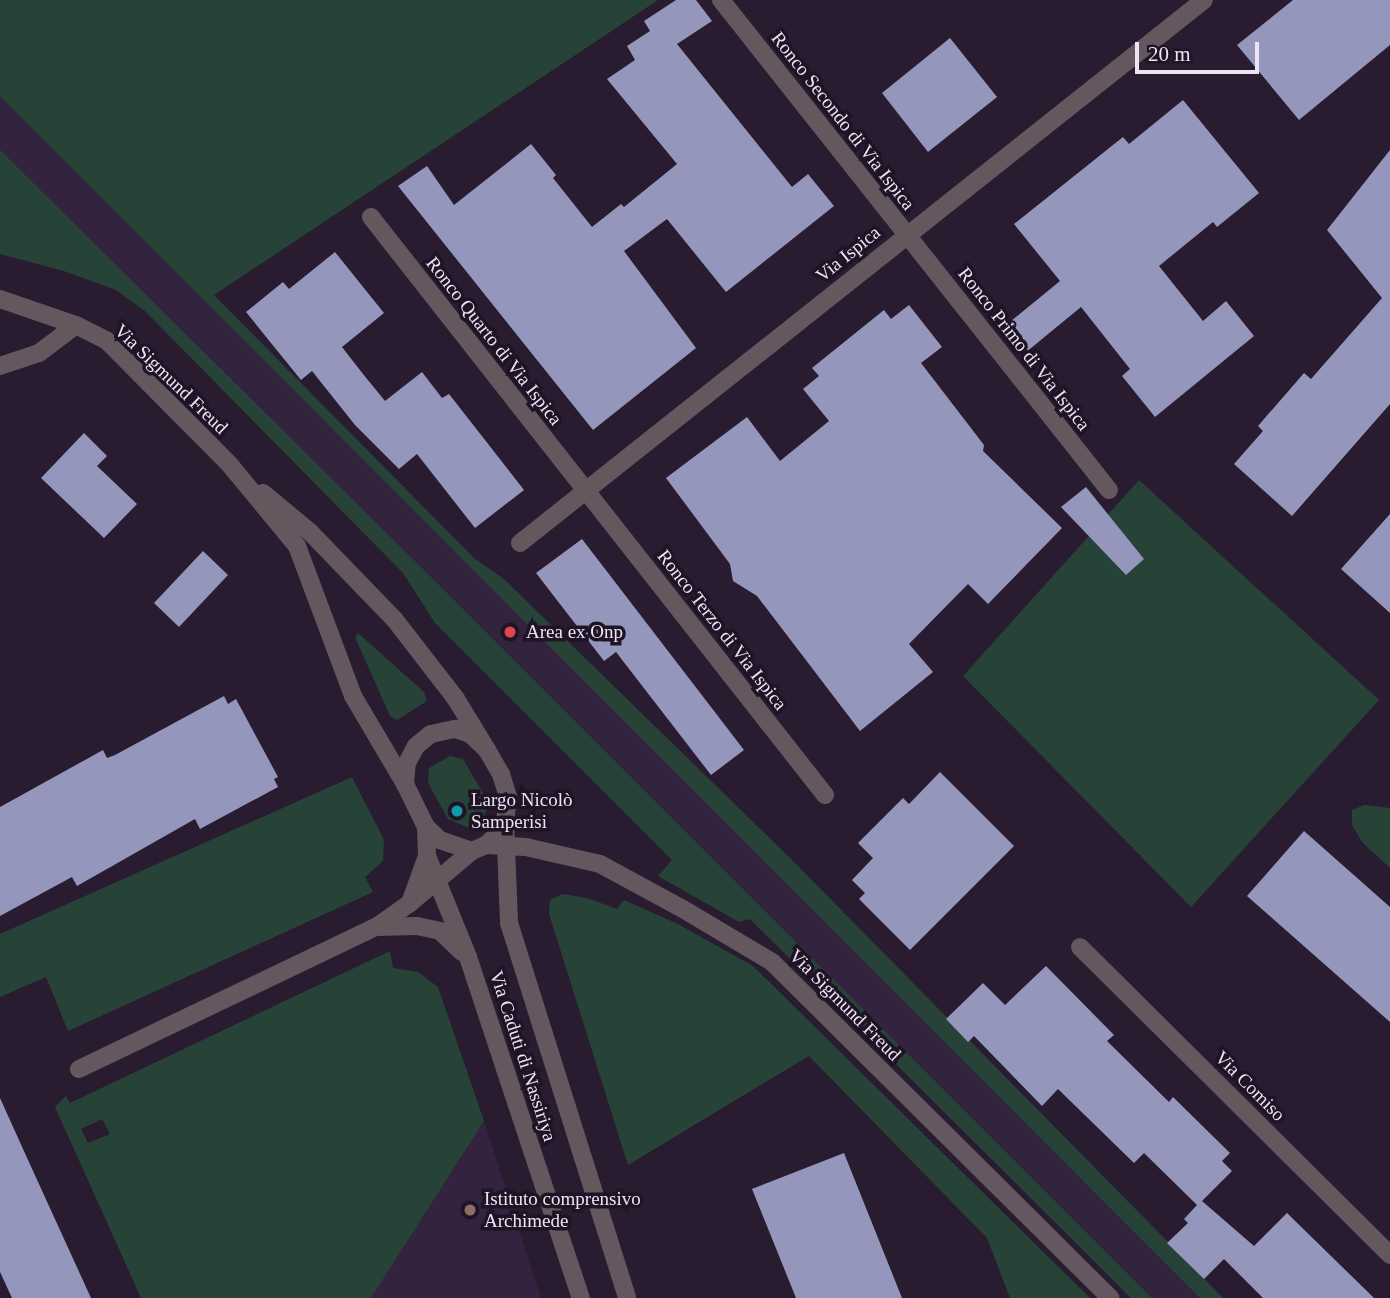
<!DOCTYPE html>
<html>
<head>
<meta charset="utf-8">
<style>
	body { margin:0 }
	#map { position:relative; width:1390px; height:1298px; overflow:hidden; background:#291c30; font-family:"Times New Roman",serif }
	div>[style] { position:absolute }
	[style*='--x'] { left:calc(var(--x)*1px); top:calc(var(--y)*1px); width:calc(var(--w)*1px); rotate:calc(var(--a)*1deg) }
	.built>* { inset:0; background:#34233e }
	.green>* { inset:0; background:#274337 }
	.building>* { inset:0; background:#9496bb }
	.minor>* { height:18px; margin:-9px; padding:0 9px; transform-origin:9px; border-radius:9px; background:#64585e }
	.dots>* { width:19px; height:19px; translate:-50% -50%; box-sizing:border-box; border:4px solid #1f1326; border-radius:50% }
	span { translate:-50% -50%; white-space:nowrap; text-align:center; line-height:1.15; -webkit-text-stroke:7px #1f1326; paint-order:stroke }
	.street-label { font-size:19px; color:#ede4f2 }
	.poi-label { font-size:19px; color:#ede4f2 }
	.left { translate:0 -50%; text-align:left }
	.scale { position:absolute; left:1135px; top:42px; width:124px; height:32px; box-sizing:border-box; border:4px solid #ede4f2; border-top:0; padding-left:9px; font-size:21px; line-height:24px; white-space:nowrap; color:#ede4f2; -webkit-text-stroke:5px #1f1326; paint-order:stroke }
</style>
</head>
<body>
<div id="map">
	<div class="built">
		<div style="clip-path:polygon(0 0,658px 0,214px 295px,474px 558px,505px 580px,792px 860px,1223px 1298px,1131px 1298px,145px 311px,116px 290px,64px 271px,0 254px)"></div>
		<div style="clip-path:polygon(484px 1121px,541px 1298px,371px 1298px)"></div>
	</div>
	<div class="green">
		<div style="clip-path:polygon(0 0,658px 0,214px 295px,474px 558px,505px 580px,792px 860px,1223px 1298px,1200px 1298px,0 96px)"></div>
		<div style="clip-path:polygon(0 150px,441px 587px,1152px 1298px,1131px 1298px,750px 919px,739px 922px,658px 876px,672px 860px,435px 623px,403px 573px,145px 311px,116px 290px,64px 271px,0 254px)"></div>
		<div style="clip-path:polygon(1139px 480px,1379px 700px,1191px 907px,963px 676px)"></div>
		<div style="clip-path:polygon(358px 633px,424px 692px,427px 701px,397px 720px,390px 716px,355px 637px)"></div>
		<div style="clip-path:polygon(450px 756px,463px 759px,484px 795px,487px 809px,482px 819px,469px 828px,448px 819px,428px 783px,429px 768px)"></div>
		<div style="clip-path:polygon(352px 777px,384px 840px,383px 861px,365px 877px,373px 892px,68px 1031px,46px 977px,0 997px,0 934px)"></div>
		<div style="clip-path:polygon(1364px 805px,1390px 808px,1390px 868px,1362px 842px,1352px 825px,1352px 810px)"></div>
		<div style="clip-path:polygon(562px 894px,587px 898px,617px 909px,624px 900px,678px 924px,753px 966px,1090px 1298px,1010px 1298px,987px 1238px,809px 1056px,628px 1165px,549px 914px,550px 900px)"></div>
		<div style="clip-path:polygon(evenodd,390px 951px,393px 968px,418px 972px,438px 987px,484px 1121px,371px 1298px,141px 1298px,55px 1107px,66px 1096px,70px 1103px,390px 951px,102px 1119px,110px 1134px,88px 1143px,81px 1129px,102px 1119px)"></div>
	</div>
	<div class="building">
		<div style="clip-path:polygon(676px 0,696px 0,712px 21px,677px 44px,792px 187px,808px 174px,834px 206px,726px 292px,667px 219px,624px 251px,696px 348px,593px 430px,398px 186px,427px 166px,454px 205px,531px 144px,556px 175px,553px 178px,592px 227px,621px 204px,624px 207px,677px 164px,607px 79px,635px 60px,627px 46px,650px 31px,644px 21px)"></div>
		<div style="clip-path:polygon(1293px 0,1390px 0,1390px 45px,1299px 120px,1237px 45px)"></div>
		<div style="clip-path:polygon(950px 38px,997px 97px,928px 152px,882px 93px)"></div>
		<div style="clip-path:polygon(1183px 100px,1259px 193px,1217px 227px,1213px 222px,1159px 266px,1203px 321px,1226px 301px,1254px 336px,1155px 417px,1122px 376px,1130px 369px,1081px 307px,1025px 353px,1005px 326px,1060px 281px,1014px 224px,1123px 137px,1129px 144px)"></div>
		<div style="clip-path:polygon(1390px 150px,1390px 404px,1292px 516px,1234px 464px,1263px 431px,1258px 426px,1304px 373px,1311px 379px,1382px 298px,1327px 230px)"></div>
		<div style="clip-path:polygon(335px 252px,384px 313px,342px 347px,363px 374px,385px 401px,422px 372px,442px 398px,449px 394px,524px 490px,475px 528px,417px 454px,399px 469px,355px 425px,312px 371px,301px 380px,246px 312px,283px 282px,289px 289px)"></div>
		<div style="clip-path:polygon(909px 305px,942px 347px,921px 363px,984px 445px,983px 451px,1062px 528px,988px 604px,968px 584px,909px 644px,933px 672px,860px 731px,757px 596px,733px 581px,730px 564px,666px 478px,747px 417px,780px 461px,829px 421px,803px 389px,819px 376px,812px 368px,884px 310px,891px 319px)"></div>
		<div style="clip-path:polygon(84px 433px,107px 456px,97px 466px,137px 504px,104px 538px,41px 478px)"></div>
		<div style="clip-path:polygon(1086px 487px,1144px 559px,1126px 575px,1061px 507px)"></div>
		<div style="clip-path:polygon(1390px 514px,1390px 613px,1341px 569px)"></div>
		<div style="clip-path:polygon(582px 539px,744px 750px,711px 775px,616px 652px,604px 661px,536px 573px)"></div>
		<div style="clip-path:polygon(203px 551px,228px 575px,179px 627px,154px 603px)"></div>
		<div style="clip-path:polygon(224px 696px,228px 704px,236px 699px,278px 777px,274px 779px,278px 787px,200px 829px,195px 819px,77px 886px,72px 877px,0 916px,0 807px,103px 750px,107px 758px,115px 755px)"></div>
		<div style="clip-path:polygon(940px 772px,1014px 846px,910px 950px,859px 899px,865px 893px,852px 880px,873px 858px,858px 843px,903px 798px,909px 804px)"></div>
		<div style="clip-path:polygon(1304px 831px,1390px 907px,1390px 1022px,1247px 896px)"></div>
		<div style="clip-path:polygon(1046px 966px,1114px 1035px,1107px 1041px,1169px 1102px,1173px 1097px,1230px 1153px,1222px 1161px,1232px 1171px,1202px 1201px,1254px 1246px,1287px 1213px,1374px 1298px,1263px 1298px,1224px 1259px,1204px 1279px,1167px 1243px,1188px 1223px,1184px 1219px,1197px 1205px,1144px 1153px,1134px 1163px,1058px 1089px,1042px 1106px,974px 1036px,968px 1042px,946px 1019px,983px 983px,1005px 1005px)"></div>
		<div style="clip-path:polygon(0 1098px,28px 1160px,91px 1298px,12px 1298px,0 1272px)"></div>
		<div style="clip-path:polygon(844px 1153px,902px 1298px,796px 1298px,752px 1189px)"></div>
	</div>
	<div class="minor">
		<div style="--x:721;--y:0;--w:625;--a:51.63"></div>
		<div style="--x:371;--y:217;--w:735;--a:51.85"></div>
		<div style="--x:0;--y:299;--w:80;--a:18.9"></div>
		<div style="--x:76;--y:325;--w:35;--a:27"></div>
		<div style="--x:107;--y:341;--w:175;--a:45.2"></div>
		<div style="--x:230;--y:465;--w:105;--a:50.4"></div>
		<div style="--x:297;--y:546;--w:160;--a:69.5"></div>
		<div style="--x:353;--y:696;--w:102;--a:59.4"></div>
		<div style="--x:0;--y:366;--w:41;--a:-18.4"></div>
		<div style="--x:39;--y:353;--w:46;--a:-37.1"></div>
		<div style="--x:263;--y:493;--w:61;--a:39.7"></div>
		<div style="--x:310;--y:532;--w:122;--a:46"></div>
		<div style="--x:395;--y:620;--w:100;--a:52.3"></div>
		<div style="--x:456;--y:699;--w:60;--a:58.7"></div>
		<div style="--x:520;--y:543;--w:873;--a:-38.44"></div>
		<div style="--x:455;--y:729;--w:16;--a:18"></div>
		<div style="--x:470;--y:734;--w:23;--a:43"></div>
		<div style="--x:487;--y:750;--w:28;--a:60"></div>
		<div style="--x:501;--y:774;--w:24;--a:73"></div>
		<div style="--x:508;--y:797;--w:25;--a:97"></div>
		<div style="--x:505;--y:822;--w:15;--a:122"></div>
		<div style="--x:497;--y:835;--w:15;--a:138"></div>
		<div style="--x:486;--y:845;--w:15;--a:157"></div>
		<div style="--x:472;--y:851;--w:34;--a:-161"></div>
		<div style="--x:440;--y:840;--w:19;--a:-137"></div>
		<div style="--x:426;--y:827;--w:48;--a:-116"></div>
		<div style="--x:405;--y:784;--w:21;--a:-85"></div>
		<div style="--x:407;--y:763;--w:19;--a:-62"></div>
		<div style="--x:416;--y:746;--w:19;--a:-39"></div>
		<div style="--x:431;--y:734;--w:25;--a:-12"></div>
		<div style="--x:505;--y:822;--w:101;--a:87.7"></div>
		<div style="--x:509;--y:923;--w:393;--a:72.5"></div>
		<div style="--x:426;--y:827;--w:29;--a:88"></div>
		<div style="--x:427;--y:856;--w:109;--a:67.9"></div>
		<div style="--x:468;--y:957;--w:359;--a:71.7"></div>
		<div style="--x:486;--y:845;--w:40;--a:2.9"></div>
		<div style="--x:526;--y:847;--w:76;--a:12.9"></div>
		<div style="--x:600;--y:864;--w:94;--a:28.5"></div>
		<div style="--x:683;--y:909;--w:104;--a:30.8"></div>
		<div style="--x:772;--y:962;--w:477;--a:44.8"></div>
		<div style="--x:410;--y:903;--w:50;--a:-70.1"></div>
		<div style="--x:376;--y:927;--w:41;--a:-1.4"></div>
		<div style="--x:417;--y:926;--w:24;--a:12"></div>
		<div style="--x:440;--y:931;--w:30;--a:44"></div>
		<div style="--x:1080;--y:947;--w:437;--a:44.8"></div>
		<div style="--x:79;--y:1069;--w:329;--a:-25.6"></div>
		<div style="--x:376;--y:927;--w:42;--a:-35.2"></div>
		<div style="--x:410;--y:903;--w:81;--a:-40"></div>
	</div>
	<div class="dots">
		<div style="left:510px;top:632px;background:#e0444e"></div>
		<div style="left:457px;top:811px;background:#0f9aa8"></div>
		<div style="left:470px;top:1210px;background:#8d6e63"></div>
	</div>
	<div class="street-label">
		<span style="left:843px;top:121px;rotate:52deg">Ronco Secondo di Via Ispica</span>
		<span style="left:848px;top:254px;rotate:-39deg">Via Ispica</span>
		<span style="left:494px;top:341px;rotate:52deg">Ronco Quarto di Via Ispica</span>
		<span style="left:1024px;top:349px;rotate:52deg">Ronco Primo di Via Ispica</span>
		<span style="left:171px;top:379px;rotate:44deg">Via Sigmund Freud</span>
		<span style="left:722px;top:630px;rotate:52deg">Ronco Terzo di Via Ispica</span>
		<span style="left:845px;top:1005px;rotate:45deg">Via Sigmund Freud</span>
		<span style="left:523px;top:1056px;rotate:72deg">Via Caduti di Nassiriya</span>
		<span style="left:1250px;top:1086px;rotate:45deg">Via Comiso</span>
	</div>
	<div class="poi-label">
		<span class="left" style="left:526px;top:632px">Area ex Onp</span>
		<span class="left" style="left:471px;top:811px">Largo Nicolò<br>Samperisi</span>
		<span class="left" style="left:484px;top:1210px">Istituto comprensivo<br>Archimede</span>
	</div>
	<div class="scale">20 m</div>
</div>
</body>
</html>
